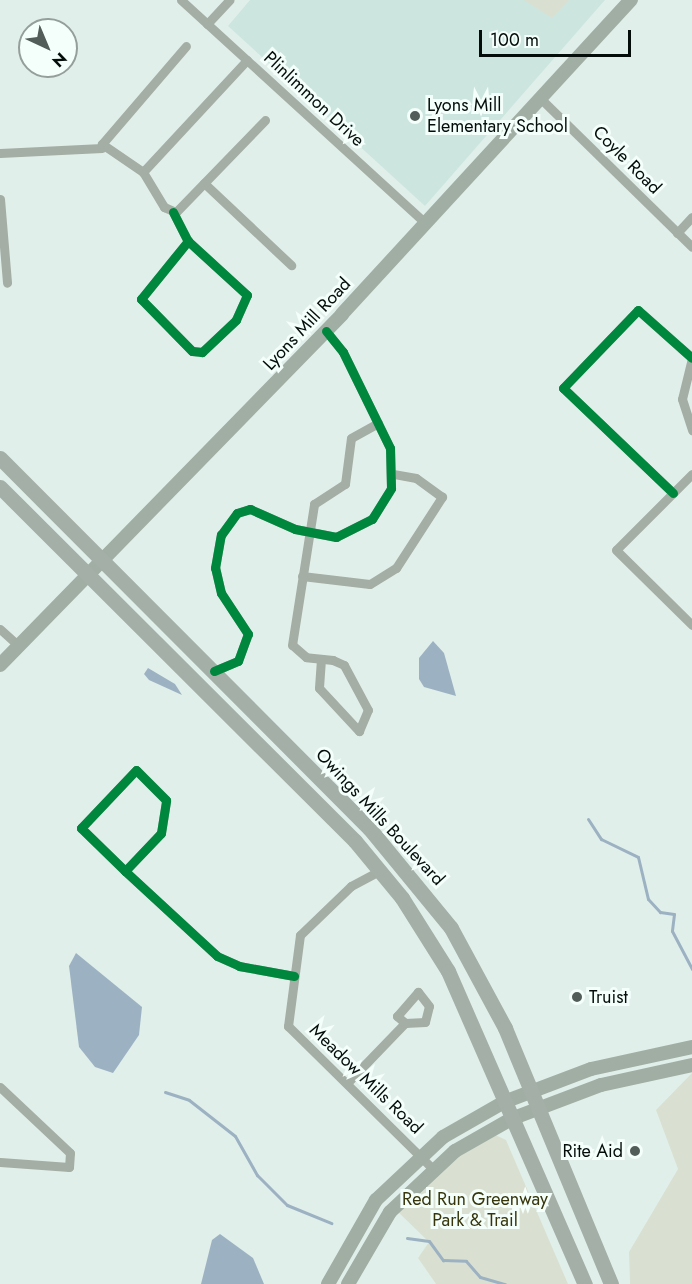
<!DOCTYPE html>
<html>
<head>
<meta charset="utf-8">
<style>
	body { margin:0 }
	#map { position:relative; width:692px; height:1284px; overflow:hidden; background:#e1efeb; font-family:Jost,sans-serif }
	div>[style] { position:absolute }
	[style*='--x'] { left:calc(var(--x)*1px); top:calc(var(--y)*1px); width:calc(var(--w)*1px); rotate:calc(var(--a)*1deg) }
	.built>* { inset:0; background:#cde5df }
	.green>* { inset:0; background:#d9e0d1 }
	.water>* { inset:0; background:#9cb2c2 }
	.stream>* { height:3px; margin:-1.5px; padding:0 1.5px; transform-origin:1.5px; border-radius:1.5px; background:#9cb2c2 }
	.minor>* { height:9px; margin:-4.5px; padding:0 4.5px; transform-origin:4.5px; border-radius:4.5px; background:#a4aea5 }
	.secondary>* { height:14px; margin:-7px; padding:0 7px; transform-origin:7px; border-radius:7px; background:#a1aea4 }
	.primary>* { height:15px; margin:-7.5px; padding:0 7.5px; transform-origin:7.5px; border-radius:7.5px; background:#a3afa7 }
	.cycleway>* { height:9px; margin:-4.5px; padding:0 4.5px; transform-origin:4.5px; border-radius:4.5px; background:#00873e }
	.dots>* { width:16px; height:16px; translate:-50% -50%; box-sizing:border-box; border:3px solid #f4fefb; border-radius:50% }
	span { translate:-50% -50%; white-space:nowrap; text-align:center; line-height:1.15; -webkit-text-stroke:6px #f4fefb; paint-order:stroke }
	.street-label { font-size:18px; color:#050d0b }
	.poi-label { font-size:18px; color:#050d0b }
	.left { translate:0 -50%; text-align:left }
	.right { translate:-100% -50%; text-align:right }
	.park-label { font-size:18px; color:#36360a }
	.north { position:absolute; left:18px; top:18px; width:60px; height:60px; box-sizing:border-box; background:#f4fefb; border:2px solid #949e9b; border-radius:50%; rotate:136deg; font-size:16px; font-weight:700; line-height:24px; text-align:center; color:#050d0b }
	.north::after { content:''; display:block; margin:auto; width:21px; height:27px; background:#525c59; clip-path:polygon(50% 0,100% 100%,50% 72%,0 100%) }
	.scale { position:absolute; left:479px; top:30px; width:152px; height:27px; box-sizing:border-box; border:3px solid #050d0b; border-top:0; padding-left:8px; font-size:18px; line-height:21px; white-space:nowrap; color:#050d0b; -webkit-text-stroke:4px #f4fefb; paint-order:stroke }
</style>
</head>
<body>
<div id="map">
	<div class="built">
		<div style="clip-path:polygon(250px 0,605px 0,425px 206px,228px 26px)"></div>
	</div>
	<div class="green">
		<div style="clip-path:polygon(524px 0,569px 0,552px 18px)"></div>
		<div style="clip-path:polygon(692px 1073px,692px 1284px,630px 1284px,629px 1252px,678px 1169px,656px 1110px)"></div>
		<div style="clip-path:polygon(489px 1132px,506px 1140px,568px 1284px,436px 1284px,418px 1258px,429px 1242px,398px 1212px,419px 1188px)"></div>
	</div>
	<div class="water">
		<div style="clip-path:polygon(433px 641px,444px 653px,456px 696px,424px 687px,419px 679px,419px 658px)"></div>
		<div style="clip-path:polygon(148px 668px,175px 684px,182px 695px,149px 680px,144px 674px)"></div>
		<div style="clip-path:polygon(76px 953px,142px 1007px,139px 1035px,113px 1073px,95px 1067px,79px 1047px,69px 966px)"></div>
		<div style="clip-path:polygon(220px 1234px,253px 1258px,264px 1284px,201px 1284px,212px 1240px)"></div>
	</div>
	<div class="stream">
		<div style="--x:588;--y:819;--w:24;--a:57"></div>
		<div style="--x:601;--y:839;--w:41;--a:25.9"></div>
		<div style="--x:638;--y:857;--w:43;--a:76.6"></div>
		<div style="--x:648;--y:899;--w:18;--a:47"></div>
		<div style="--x:660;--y:912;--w:14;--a:8"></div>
		<div style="--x:674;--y:914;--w:17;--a:97"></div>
		<div style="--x:672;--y:931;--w:43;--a:62.2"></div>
		<div style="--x:165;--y:1092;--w:25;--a:18"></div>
		<div style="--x:189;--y:1100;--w:58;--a:38"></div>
		<div style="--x:235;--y:1136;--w:45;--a:60.6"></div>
		<div style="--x:257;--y:1175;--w:42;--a:45"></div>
		<div style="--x:287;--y:1205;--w:48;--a:22.2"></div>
		<div style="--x:407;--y:1238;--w:22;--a:8"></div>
		<div style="--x:429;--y:1241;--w:24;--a:54"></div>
		<div style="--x:443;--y:1260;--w:23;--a:2"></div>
		<div style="--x:466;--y:1261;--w:21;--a:49"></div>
		<div style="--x:480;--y:1277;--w:26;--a:16"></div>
	</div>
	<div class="minor">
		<div style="--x:181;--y:0;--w:331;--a:42.4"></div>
		<div style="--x:207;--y:24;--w:33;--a:-47"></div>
		<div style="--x:247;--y:60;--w:153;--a:132.9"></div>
		<div style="--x:143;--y:172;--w:41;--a:59"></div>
		<div style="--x:164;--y:207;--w:13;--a:23"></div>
		<div style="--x:176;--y:212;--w:128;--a:-45.9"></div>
		<div style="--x:539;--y:97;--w:214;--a:44.4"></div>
		<div style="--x:0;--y:153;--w:102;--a:-2.8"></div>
		<div style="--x:143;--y:172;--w:50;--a:-145.7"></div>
		<div style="--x:102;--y:144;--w:129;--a:-49.4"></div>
		<div style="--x:204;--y:183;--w:120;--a:43.3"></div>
		<div style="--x:0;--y:199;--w:84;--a:85.2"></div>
		<div style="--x:173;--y:212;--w:33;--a:63"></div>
		<div style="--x:188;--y:241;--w:80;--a:42.5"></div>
		<div style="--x:247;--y:295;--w:27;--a:114"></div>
		<div style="--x:236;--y:320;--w:47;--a:136.7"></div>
		<div style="--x:202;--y:352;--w:10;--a:-174"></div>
		<div style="--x:192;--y:351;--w:73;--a:-134.4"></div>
		<div style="--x:141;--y:299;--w:75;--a:-51"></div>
		<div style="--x:677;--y:233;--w:22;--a:-47"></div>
		<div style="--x:692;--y:358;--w:42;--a:103.7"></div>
		<div style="--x:682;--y:399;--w:33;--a:72"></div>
		<div style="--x:692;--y:474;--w:107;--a:135"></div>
		<div style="--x:616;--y:550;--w:107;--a:44.6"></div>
		<div style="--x:673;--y:493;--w:152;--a:-136.3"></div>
		<div style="--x:563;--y:388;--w:108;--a:-46.1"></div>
		<div style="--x:638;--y:310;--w:72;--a:41.6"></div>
		<div style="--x:302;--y:576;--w:68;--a:6.7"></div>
		<div style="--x:370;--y:584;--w:31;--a:-32"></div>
		<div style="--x:396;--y:568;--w:85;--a:-57.1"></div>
		<div style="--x:442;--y:497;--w:32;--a:-144"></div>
		<div style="--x:416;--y:478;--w:22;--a:-170"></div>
		<div style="--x:0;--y:629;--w:25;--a:42"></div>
		<div style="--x:321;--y:659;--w:29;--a:94"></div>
		<div style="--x:319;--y:688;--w:59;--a:47.1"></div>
		<div style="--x:359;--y:731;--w:23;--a:-67"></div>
		<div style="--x:368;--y:710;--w:51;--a:-118.1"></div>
		<div style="--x:344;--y:665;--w:12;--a:-156"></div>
		<div style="--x:333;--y:660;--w:27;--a:-174"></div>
		<div style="--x:306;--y:657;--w:18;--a:-139"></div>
		<div style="--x:292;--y:645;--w:143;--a:-81.1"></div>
		<div style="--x:314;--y:504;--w:37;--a:-33"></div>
		<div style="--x:345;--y:484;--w:46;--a:-82.6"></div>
		<div style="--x:351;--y:438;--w:31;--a:-29"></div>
		<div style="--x:214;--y:671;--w:26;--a:-23"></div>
		<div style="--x:238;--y:661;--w:29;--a:-70"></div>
		<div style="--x:248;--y:634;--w:49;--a:-123.4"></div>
		<div style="--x:221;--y:593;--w:26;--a:-103"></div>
		<div style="--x:215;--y:568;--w:34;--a:-80"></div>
		<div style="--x:221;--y:535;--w:27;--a:-54"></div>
		<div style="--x:237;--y:513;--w:14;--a:-17"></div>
		<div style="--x:250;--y:509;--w:49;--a:24"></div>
		<div style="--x:295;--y:529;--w:42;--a:11"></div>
		<div style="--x:336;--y:537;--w:40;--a:-26.6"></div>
		<div style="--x:372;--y:519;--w:36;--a:-58"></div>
		<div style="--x:391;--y:488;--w:40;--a:-91.4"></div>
		<div style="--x:390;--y:448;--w:107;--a:-116.1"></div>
		<div style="--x:343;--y:352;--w:27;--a:-129"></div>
		<div style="--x:381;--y:870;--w:34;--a:152"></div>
		<div style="--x:351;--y:886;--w:71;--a:136.1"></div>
		<div style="--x:300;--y:935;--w:92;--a:97.5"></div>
		<div style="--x:288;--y:1026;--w:202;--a:44.6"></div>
		<div style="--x:125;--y:871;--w:52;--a:-46.5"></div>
		<div style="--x:161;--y:833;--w:33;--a:-81"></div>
		<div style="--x:166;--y:800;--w:42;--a:-135"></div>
		<div style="--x:136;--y:770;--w:80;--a:133.5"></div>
		<div style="--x:81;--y:828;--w:62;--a:44.3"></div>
		<div style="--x:125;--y:871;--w:125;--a:42.7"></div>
		<div style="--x:217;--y:956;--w:24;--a:24"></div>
		<div style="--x:239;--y:966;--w:56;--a:10.3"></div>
		<div style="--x:349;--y:1081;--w:81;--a:-46"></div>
		<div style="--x:405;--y:1023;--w:20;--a:-3"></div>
		<div style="--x:425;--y:1022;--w:16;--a:-76"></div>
		<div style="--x:429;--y:1006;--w:18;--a:-128"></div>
		<div style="--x:418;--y:992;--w:32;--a:131"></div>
		<div style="--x:397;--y:1016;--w:11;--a:41"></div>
		<div style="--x:0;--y:1087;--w:96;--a:43.3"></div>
		<div style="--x:70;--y:1153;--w:14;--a:94"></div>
		<div style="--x:69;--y:1167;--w:69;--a:-175.9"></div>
	</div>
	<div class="secondary">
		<div style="--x:0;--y:665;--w:490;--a:-45.7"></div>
		<div style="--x:342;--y:314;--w:427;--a:-47.4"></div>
		<div style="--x:328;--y:1284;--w:97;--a:-60.3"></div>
		<div style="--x:376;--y:1200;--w:92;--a:-43.2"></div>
		<div style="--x:443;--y:1137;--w:70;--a:-29.8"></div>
		<div style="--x:504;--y:1102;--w:93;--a:-20.8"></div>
		<div style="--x:591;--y:1069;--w:103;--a:-12.3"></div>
		<div style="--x:348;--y:1284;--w:83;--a:-59.7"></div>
		<div style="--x:390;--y:1212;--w:89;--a:-43.2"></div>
		<div style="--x:455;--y:1151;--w:64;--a:-29.7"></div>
		<div style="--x:511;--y:1119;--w:96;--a:-20.7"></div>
		<div style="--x:601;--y:1085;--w:93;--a:-12.4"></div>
	</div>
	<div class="primary">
		<div style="--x:0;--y:458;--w:523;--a:45.08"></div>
		<div style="--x:369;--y:828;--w:129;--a:50.6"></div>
		<div style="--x:451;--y:928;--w:114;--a:61.6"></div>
		<div style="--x:505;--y:1028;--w:277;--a:67.5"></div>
		<div style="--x:0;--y:487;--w:501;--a:44.92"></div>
		<div style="--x:355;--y:841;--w:74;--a:50.5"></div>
		<div style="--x:402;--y:898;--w:86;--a:57.8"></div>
		<div style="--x:448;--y:971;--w:342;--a:66.4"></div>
	</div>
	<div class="cycleway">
		<div style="--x:173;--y:212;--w:33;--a:63"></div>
		<div style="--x:188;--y:241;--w:80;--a:42.5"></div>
		<div style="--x:247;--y:295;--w:27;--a:114"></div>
		<div style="--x:236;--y:320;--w:47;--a:136.7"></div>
		<div style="--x:202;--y:352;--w:10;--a:-174"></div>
		<div style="--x:192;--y:351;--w:73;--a:-134.4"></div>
		<div style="--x:141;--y:299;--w:75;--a:-51"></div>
		<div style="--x:673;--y:493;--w:152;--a:-136.3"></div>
		<div style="--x:563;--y:388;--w:108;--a:-46.1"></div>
		<div style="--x:638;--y:310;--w:72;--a:41.6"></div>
		<div style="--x:214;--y:671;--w:26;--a:-23"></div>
		<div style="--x:238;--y:661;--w:29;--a:-70"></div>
		<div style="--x:248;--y:634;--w:49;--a:-123.4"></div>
		<div style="--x:221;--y:593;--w:26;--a:-103"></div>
		<div style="--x:215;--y:568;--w:34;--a:-80"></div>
		<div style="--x:221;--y:535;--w:27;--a:-54"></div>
		<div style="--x:237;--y:513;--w:14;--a:-17"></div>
		<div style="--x:250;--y:509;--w:49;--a:24"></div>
		<div style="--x:295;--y:529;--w:42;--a:11"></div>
		<div style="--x:336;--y:537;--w:40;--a:-26.6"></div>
		<div style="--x:372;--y:519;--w:36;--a:-58"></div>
		<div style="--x:391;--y:488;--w:40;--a:-91.4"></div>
		<div style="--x:390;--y:448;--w:107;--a:-116.1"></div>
		<div style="--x:343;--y:352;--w:27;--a:-129"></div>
		<div style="--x:125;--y:871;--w:52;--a:-46.5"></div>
		<div style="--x:161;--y:833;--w:33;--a:-81"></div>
		<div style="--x:166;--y:800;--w:42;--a:-135"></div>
		<div style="--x:136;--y:770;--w:80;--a:133.5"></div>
		<div style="--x:81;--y:828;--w:62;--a:44.3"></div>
		<div style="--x:125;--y:871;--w:125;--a:42.7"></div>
		<div style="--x:217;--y:956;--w:24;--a:24"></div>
		<div style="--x:239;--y:966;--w:56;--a:10.3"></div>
	</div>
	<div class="dots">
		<div style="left:415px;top:116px;background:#525c59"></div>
		<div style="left:577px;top:997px;background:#525c59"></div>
		<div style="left:635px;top:1151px;background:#525c59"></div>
	</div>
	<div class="street-label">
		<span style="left:314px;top:99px;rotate:43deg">Plinlimmon Drive</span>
		<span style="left:627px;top:160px;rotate:45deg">Coyle Road</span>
		<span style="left:307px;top:324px;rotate:-47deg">Lyons Mill Road</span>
		<span style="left:380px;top:817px;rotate:47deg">Owings Mills Boulevard</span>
		<span style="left:366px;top:1079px;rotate:44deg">Meadow Mills Road</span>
	</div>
	<div class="poi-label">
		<span class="left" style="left:427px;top:116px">Lyons Mill<br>Elementary School</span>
		<span class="left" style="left:589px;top:997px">Truist</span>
		<span class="right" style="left:623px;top:1151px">Rite Aid</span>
	</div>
	<div class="park-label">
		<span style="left:475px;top:1210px">Red Run Greenway<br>Park &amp; Trail</span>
	</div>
	<div class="north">N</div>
	<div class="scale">100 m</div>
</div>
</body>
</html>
